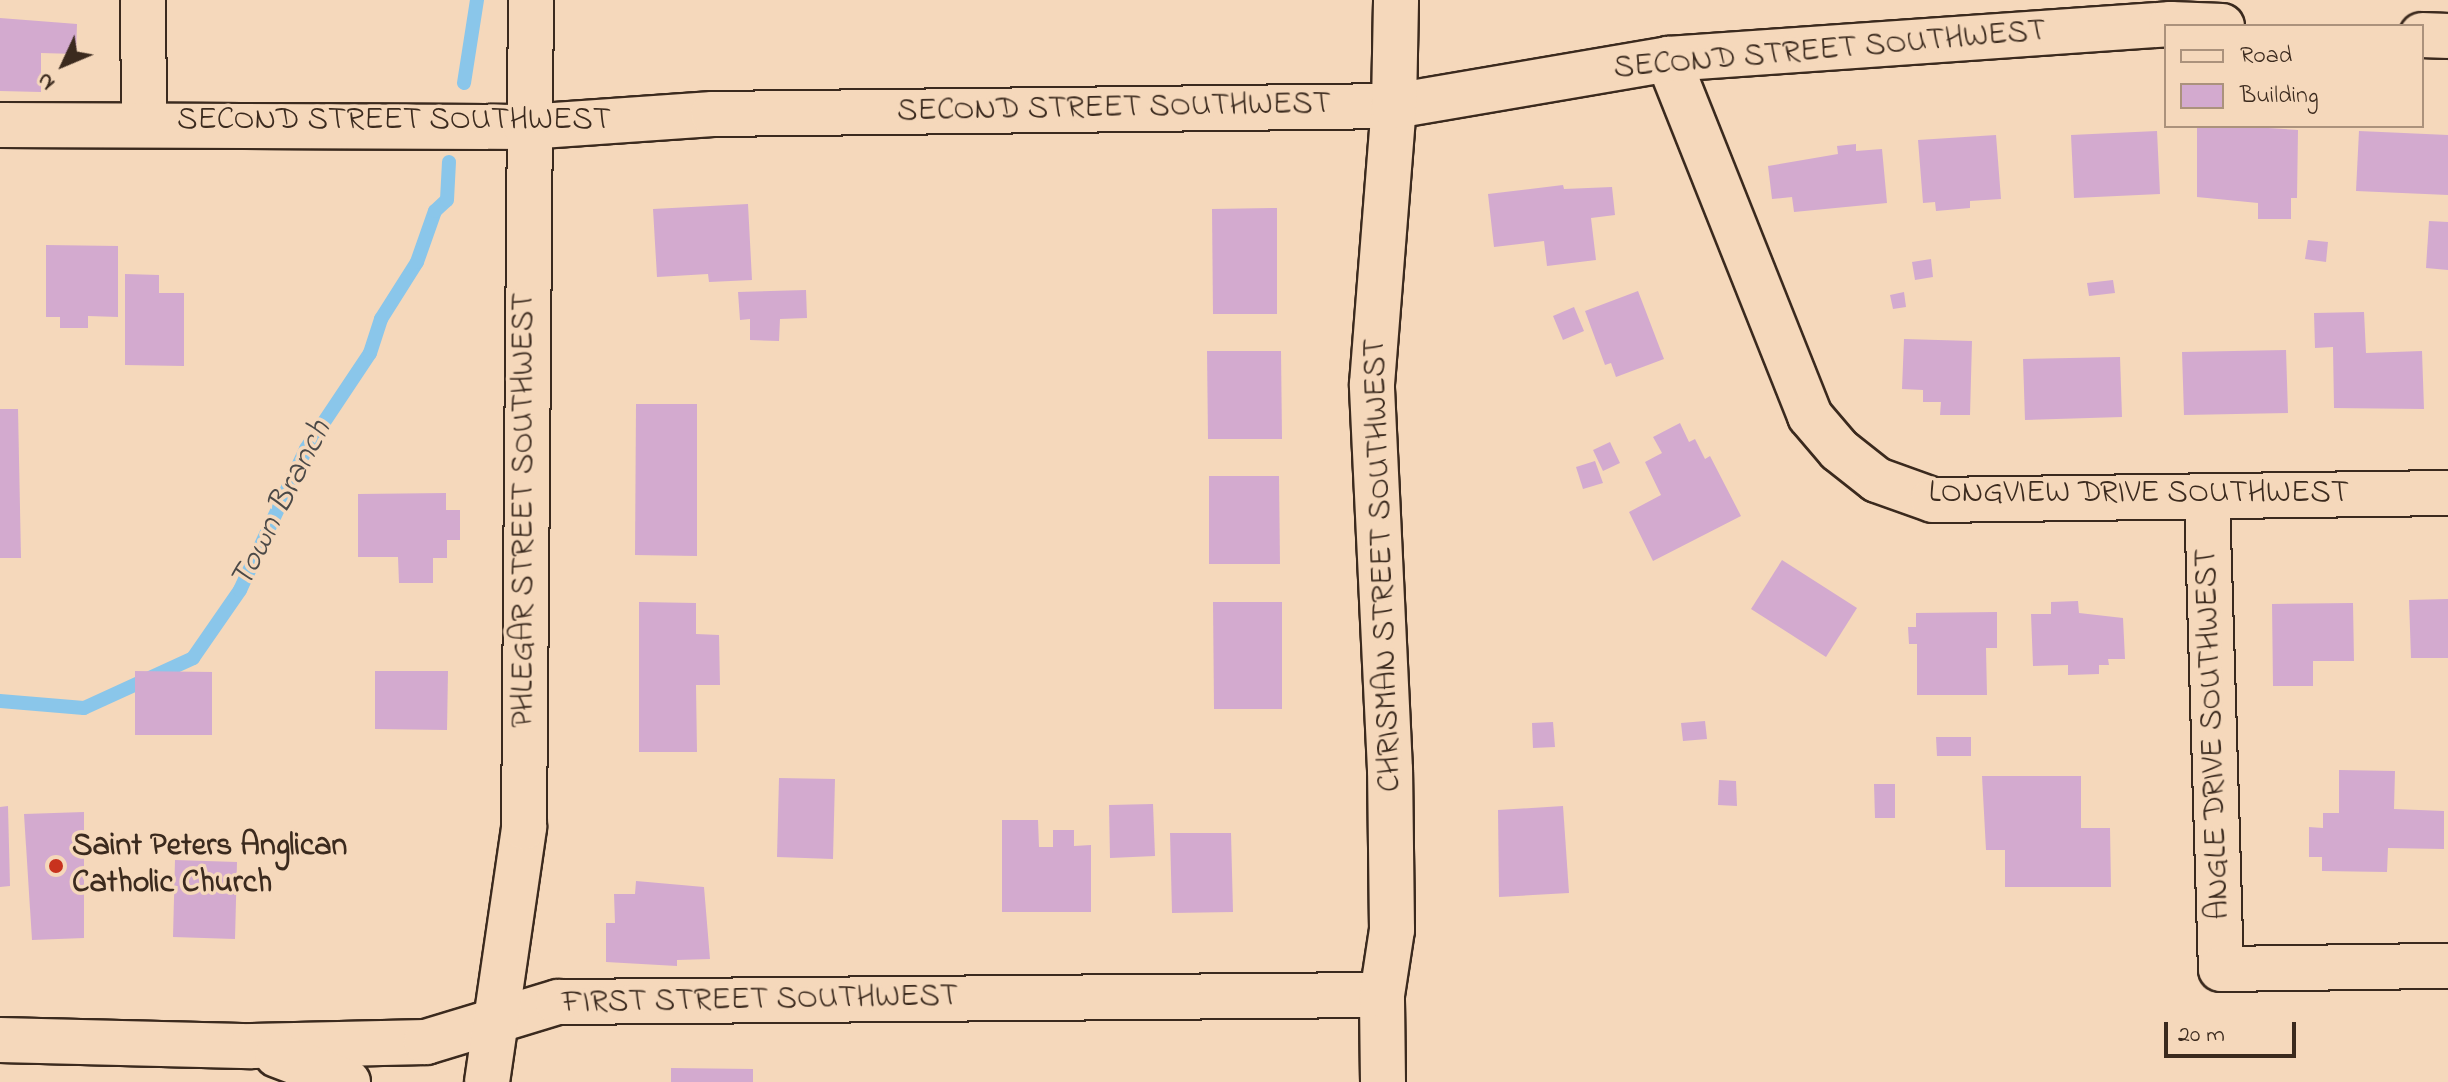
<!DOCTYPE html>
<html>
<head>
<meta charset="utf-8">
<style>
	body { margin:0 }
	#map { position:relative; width:2448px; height:1082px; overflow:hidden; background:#f5d8bb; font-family:"Indie Flower",sans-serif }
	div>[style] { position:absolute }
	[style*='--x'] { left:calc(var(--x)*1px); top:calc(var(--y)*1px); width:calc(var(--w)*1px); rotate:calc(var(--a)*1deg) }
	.stream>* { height:14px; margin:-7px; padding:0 7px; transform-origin:7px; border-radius:7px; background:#8ac6ea }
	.building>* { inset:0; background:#d3aacf }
	.roads { filter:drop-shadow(2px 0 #3b2a1e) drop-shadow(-2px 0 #3b2a1e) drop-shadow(0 2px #3b2a1e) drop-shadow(0 -2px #3b2a1e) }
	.minor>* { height:44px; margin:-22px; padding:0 22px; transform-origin:22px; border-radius:22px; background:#f5d8bb }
	.dots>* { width:22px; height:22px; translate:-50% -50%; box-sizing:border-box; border:4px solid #f5d8bb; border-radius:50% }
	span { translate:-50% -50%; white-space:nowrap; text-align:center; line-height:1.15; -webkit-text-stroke:7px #f5d8bb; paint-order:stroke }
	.street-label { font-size:32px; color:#3b2a1e }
	.poi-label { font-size:32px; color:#3b2a1e; font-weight:700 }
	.left { translate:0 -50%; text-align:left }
	.water-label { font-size:34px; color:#4b4947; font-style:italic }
	.legend { position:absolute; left:2164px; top:24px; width:260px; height:104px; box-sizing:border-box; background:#f5d8bb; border:2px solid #ab927c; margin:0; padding:10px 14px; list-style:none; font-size:24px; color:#3b2a1e }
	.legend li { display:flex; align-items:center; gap:16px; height:40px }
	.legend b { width:40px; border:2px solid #ab927c }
	.north { position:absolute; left:24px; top:24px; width:80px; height:80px; -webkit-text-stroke:6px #f5d8bb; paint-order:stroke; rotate:226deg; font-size:22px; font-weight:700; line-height:32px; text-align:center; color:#3b2a1e }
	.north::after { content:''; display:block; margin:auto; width:28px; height:36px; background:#3b2a1e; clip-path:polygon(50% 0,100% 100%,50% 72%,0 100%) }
	.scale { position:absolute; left:2164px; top:1022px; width:132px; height:36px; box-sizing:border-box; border:4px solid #3b2a1e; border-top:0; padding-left:10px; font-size:24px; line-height:28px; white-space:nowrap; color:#3b2a1e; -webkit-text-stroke:6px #f5d8bb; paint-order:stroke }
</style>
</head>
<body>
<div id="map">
	<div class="stream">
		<div style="--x:464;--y:83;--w:84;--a:-81.1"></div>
		<div style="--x:0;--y:701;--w:84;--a:4.8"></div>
		<div style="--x:84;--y:708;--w:120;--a:-24.6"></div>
		<div style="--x:193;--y:658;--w:83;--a:-55.3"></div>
		<div style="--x:240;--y:590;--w:156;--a:-64.9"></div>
		<div style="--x:306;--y:449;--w:115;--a:-56.3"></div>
		<div style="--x:370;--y:353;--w:36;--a:-72"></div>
		<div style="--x:381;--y:319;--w:67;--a:-57.7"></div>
		<div style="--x:417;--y:262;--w:54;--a:-70.6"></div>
		<div style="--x:435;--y:211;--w:16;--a:-43"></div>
		<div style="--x:447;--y:200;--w:38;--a:-87"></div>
	</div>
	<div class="building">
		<div style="clip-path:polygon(0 18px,77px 24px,76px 54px,41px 53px,41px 92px,0 91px)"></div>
		<div style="clip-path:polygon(2237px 126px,2298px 130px,2297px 198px,2291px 198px,2291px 219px,2258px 219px,2258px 203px,2197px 197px,2197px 128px)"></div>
		<div style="clip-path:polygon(2157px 131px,2160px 194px,2074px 198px,2071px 135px)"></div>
		<div style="clip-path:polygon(2359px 131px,2448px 135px,2448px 195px,2356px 191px)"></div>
		<div style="clip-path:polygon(1996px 135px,2001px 199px,1970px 201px,1970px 208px,1936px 211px,1935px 202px,1923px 203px,1918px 140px)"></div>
		<div style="clip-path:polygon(1856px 144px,1856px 151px,1882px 149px,1887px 203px,1794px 212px,1792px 197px,1772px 199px,1768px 166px,1838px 154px,1837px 146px)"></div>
		<div style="clip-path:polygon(1563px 185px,1564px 189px,1612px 187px,1615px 215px,1591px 218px,1596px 260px,1547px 266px,1544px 241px,1494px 247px,1488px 194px)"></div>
		<div style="clip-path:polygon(748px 204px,752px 280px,709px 282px,708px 274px,657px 277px,653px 209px)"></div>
		<div style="clip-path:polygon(1277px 208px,1277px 314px,1213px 314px,1212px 209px)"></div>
		<div style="clip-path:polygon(2429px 221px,2448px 222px,2448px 270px,2426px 268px)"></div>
		<div style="clip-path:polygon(2308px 240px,2328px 242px,2326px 262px,2305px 259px)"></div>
		<div style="clip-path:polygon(46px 245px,118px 246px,118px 317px,88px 316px,88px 328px,60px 328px,60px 317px,46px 317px)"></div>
		<div style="clip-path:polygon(1931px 259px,1933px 277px,1915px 280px,1912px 262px)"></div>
		<div style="clip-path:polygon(125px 274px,159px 275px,159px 293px,184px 293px,184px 366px,125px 365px)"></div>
		<div style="clip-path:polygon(2113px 280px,2115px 293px,2089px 296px,2087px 283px)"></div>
		<div style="clip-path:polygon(806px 290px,807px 318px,780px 319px,779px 341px,750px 340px,750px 319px,740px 320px,738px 292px)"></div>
		<div style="clip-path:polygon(1638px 291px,1664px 359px,1616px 377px,1611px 363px,1605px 365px,1585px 311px)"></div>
		<div style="clip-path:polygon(1904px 292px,1906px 307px,1893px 309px,1890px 295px)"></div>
		<div style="clip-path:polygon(1574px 307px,1584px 331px,1563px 340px,1553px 316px)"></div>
		<div style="clip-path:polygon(2364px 312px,2366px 353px,2422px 351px,2424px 409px,2334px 408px,2333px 347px,2315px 348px,2314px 313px)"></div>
		<div style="clip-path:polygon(1904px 339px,1972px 341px,1970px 415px,1940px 415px,1941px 402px,1923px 402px,1923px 390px,1902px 389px)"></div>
		<div style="clip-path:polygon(2286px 350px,2288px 413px,2184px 415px,2182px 352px)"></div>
		<div style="clip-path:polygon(1207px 351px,1281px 351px,1282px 439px,1208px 439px)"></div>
		<div style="clip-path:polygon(2120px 357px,2122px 417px,2025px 420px,2023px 359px)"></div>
		<div style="clip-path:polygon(636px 404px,697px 404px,697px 556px,635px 555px)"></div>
		<div style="clip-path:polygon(0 409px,18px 409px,21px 558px,0 558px)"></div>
		<div style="clip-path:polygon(1680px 423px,1689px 442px,1695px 439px,1705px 459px,1710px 456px,1741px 516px,1653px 561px,1629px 512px,1661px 495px,1645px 462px,1662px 453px,1653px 437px)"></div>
		<div style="clip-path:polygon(1610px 442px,1620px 463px,1603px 471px,1593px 450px)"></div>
		<div style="clip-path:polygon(1595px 461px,1603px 483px,1583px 489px,1576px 467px)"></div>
		<div style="clip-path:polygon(1209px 476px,1279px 476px,1280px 564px,1209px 564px)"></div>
		<div style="clip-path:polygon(446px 493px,446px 510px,460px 510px,460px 540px,447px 540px,447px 558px,433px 558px,433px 583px,399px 583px,398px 557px,358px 557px,358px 494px)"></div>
		<div style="clip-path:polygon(1782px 560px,1857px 608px,1826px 657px,1751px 609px)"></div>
		<div style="clip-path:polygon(2448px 599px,2448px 658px,2411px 658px,2409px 600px)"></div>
		<div style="clip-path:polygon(2078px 601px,2079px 613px,2123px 618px,2125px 659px,2108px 659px,2109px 665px,2099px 665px,2099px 674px,2068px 675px,2068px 665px,2033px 666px,2031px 614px,2051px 614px,2051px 602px)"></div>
		<div style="clip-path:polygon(639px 602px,696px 603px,696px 634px,719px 635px,720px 685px,696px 685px,697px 752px,639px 752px)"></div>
		<div style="clip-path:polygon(1213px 602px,1282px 602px,1282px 709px,1214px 709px)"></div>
		<div style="clip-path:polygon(2353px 603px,2354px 661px,2313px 661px,2313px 686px,2273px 686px,2272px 604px)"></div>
		<div style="clip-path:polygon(1997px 612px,1997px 648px,1986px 648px,1987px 695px,1917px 695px,1917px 644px,1909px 644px,1908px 627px,1916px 627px,1916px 613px)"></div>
		<div style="clip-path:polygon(135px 671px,212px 672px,212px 735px,135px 735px)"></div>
		<div style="clip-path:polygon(375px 671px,448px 671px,447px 730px,375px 729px)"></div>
		<div style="clip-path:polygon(1705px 721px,1707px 739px,1683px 741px,1681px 723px)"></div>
		<div style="clip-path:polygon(1553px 722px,1555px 747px,1533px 748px,1532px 723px)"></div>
		<div style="clip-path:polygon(1936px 737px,1971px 737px,1971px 756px,1937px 756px)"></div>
		<div style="clip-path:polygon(2339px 770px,2395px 771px,2394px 809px,2444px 811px,2444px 849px,2388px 848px,2387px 872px,2322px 871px,2322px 857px,2309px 857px,2309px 827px,2323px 828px,2323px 813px,2339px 813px)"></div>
		<div style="clip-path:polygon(1982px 776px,2081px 776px,2081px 828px,2110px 828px,2111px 887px,2005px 887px,2005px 850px,1986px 850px)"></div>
		<div style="clip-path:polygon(779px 778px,835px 779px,833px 859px,777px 857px)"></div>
		<div style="clip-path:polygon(1719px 780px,1736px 781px,1737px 806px,1718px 805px)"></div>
		<div style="clip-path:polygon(1874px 784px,1895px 784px,1895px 818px,1875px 818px)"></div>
		<div style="clip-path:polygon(1153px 804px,1155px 856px,1110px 858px,1109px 805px)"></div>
		<div style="clip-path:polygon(8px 806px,10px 886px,0 887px,0 807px)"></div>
		<div style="clip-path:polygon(1563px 806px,1569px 893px,1499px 897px,1498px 810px)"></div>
		<div style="clip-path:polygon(84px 812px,84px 938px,32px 940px,24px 814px)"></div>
		<div style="clip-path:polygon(1002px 820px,1038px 820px,1039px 847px,1053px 847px,1053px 830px,1074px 830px,1074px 846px,1091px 845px,1091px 912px,1002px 912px)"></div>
		<div style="clip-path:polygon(1170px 833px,1231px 833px,1233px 912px,1172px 913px)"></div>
		<div style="clip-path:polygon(175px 860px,237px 862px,235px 939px,173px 937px)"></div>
		<div style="clip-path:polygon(636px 881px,704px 887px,710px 959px,677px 960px,677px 966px,606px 962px,606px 923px,615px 923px,614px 894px,635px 894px)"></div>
		<div style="clip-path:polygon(671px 1068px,753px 1069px,753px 1082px,671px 1082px)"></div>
	</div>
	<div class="roads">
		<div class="minor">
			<div style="--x:143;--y:0;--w:122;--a:89.5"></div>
			<div style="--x:2422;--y:35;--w:26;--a:2"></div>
			<div style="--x:1668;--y:59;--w:384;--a:68.3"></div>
			<div style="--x:1810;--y:416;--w:45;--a:49.5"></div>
			<div style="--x:1839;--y:450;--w:48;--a:38.3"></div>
			<div style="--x:1877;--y:480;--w:59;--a:19.7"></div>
			<div style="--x:1933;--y:500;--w:515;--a:-0.78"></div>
			<div style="--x:0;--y:125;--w:526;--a:0.22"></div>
			<div style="--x:526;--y:127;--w:187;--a:-4"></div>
			<div style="--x:713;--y:114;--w:681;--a:-0.67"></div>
			<div style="--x:1394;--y:106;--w:278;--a:-9.7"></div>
			<div style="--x:1668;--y:59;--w:504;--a:-3.98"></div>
			<div style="--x:2171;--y:24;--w:51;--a:2.2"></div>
			<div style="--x:2207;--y:499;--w:470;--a:88.3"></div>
			<div style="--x:2221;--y:969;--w:227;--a:-0.8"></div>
			<div style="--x:0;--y:1040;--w:252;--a:1.4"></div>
			<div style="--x:252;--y:1046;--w:174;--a:-1.3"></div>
			<div style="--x:426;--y:1042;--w:138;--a:-16.9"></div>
			<div style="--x:558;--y:1002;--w:824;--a:-0.49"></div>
			<div style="--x:277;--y:1055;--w:76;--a:20.8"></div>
			<div style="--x:487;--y:1082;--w:258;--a:-81.7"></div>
			<div style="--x:524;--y:827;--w:827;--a:-89.52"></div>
			<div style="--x:1383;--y:1082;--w:87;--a:-90.7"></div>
			<div style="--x:1382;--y:995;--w:66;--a:-81.3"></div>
			<div style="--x:1392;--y:930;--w:160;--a:-90.7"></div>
			<div style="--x:1390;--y:770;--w:386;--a:-92.7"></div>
			<div style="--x:1372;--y:384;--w:279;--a:-85.5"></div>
			<div style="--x:1394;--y:106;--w:106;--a:-88.9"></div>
		</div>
	</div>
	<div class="dots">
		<div style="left:56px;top:866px;background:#c8321e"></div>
	</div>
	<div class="street-label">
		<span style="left:1830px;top:51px;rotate:-5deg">SECOND STREET SOUTHWEST</span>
		<span style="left:1114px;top:109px;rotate:-1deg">SECOND STREET SOUTHWEST</span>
		<span style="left:394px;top:121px">SECOND STREET SOUTHWEST</span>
		<span style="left:2139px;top:494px">LONGVIEW DRIVE SOUTHWEST</span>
		<span style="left:525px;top:510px;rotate:-90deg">PHLEGAR STREET SOUTHWEST</span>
		<span style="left:1384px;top:565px;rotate:-92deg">CHRISMAN STREET SOUTHWEST</span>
		<span style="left:2214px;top:734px;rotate:-92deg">ANGLE DRIVE SOUTHWEST</span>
		<span style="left:760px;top:1001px;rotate:-1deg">FIRST STREET SOUTHWEST</span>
	</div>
	<div class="poi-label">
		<span class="left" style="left:72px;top:866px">Saint Peters Anglican<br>Catholic Church</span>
	</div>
	<div class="water-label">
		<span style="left:282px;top:505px;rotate:-63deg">Town Branch</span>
	</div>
	<ul class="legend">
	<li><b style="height:10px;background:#f5d8bb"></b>Road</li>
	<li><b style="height:22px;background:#d3aacf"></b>Building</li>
	</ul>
	<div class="north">N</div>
	<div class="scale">20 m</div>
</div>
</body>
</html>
